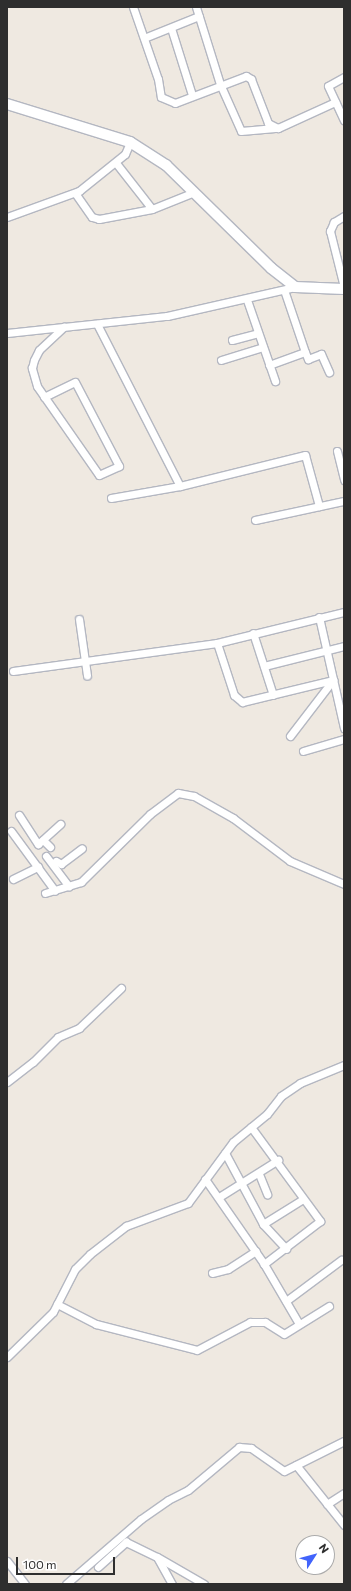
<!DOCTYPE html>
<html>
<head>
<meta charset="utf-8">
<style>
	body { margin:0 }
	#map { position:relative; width:351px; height:1591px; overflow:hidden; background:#efe9e1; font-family:Commissioner,sans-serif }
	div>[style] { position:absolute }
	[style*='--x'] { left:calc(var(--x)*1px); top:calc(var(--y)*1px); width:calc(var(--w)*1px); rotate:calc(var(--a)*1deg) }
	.roads { filter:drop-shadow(1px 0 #b4b7c1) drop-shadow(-1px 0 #b4b7c1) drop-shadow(0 1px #b4b7c1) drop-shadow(0 -1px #b4b7c1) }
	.street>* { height:7px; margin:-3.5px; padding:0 3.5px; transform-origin:3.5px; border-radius:3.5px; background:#fff }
	.secondary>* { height:10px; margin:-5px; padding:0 5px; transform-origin:5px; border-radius:5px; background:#fff }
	span { translate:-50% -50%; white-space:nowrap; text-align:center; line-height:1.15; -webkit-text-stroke:4px #fff; paint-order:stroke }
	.frame { position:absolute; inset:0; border:8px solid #2e2e2e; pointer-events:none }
	.north { position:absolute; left:295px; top:1535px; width:40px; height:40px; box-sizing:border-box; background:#fff; border:1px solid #ababab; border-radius:50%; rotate:54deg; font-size:11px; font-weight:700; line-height:16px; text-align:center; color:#2e2e2e }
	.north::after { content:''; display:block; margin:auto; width:14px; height:18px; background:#4264fb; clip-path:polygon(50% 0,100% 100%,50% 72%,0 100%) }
	.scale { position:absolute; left:16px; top:1557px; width:99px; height:18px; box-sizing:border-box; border:2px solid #2e2e2e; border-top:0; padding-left:5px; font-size:12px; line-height:14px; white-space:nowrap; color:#2e2e2e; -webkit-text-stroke:3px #fff; paint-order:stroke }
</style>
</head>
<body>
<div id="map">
	<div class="roads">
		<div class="street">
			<div style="--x:133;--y:7;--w:76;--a:70.9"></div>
			<div style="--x:158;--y:79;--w:18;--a:81"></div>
			<div style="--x:161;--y:97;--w:15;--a:23"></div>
			<div style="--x:175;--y:103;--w:76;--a:-20.8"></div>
			<div style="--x:246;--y:76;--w:6;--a:31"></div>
			<div style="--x:251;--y:79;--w:47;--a:68.9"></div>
			<div style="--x:268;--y:123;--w:11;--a:27"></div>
			<div style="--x:196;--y:7;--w:81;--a:72.7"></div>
			<div style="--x:220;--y:84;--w:51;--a:65.9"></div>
			<div style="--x:241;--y:131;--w:37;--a:-5"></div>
			<div style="--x:278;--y:128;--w:63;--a:-24.5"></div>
			<div style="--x:171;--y:28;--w:70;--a:72.6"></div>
			<div style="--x:144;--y:38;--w:59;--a:-21.8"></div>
			<div style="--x:344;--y:77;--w:18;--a:151"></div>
			<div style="--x:328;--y:86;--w:38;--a:65"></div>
			<div style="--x:116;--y:163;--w:58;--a:52"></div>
			<div style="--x:75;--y:193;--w:29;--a:55"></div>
			<div style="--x:92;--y:217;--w:7;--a:16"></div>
			<div style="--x:99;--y:219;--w:54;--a:-10.7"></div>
			<div style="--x:152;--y:209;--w:45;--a:-22"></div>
			<div style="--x:344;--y:216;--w:12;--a:149"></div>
			<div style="--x:334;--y:222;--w:10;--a:114"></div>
			<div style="--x:330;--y:231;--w:58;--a:76"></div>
			<div style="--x:7;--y:217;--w:77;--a:-19.9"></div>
			<div style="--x:79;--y:191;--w:59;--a:-38.8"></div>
			<div style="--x:125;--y:154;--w:13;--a:-67"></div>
			<div style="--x:247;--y:300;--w:86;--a:70.9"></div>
			<div style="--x:97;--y:324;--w:182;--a:62.9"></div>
			<div style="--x:7;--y:333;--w:161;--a:-6.1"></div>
			<div style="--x:167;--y:316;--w:131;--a:-12.8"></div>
			<div style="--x:232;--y:340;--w:27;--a:-15"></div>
			<div style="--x:305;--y:352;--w:8;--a:67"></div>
			<div style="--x:308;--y:359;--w:14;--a:-21"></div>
			<div style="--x:321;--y:354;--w:20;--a:66"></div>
			<div style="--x:221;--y:360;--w:44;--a:-17.2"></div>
			<div style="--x:269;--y:365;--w:38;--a:-20"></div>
			<div style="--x:305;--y:352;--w:65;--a:-108.7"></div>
			<div style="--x:44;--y:397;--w:34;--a:-26"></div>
			<div style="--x:75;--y:382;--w:95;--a:62.4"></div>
			<div style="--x:119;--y:466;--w:22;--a:156"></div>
			<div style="--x:99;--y:475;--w:108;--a:-124.9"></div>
			<div style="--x:37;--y:386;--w:19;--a:-106"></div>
			<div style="--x:32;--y:368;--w:8;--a:-76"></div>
			<div style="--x:34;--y:360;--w:11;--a:-63"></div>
			<div style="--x:39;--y:350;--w:34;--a:-43"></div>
			<div style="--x:337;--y:451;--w:30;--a:76"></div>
			<div style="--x:111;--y:498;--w:70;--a:-9.9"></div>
			<div style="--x:180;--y:486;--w:129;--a:-13.9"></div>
			<div style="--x:305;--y:455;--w:53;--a:74.6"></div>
			<div style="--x:255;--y:520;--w:91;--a:-12.1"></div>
			<div style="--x:319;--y:617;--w:114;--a:77.3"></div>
			<div style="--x:79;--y:619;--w:57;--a:81.9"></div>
			<div style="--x:253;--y:633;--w:65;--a:72.1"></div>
			<div style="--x:217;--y:643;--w:55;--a:71.9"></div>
			<div style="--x:234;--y:695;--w:11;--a:41"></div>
			<div style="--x:242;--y:702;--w:94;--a:-13.6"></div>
			<div style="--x:264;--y:666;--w:82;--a:-14"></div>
			<div style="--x:13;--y:671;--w:206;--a:-7.8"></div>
			<div style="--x:217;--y:643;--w:131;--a:-13.7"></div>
			<div style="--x:290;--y:736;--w:71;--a:-52.5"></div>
			<div style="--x:303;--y:751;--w:43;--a:-16.3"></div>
			<div style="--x:19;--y:815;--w:35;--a:57"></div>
			<div style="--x:38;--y:844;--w:30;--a:-42"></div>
			<div style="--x:11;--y:831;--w:74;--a:53.7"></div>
			<div style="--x:43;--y:840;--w:10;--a:45"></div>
			<div style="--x:46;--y:856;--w:38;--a:53"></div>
			<div style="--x:53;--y:864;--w:4;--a:-45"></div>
			<div style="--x:56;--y:861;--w:6;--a:31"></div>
			<div style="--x:61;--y:864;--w:26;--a:-37"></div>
			<div style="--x:13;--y:879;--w:28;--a:-26"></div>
			<div style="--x:45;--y:893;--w:38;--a:-17"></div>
			<div style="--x:81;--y:882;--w:97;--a:-44.6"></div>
			<div style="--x:150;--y:814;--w:35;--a:-37"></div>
			<div style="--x:178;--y:793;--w:16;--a:11"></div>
			<div style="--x:194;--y:796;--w:45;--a:29.4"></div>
			<div style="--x:233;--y:818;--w:71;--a:37"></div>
			<div style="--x:290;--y:861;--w:59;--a:23.1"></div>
			<div style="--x:7;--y:1082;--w:33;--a:-38"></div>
			<div style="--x:33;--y:1062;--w:35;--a:-45"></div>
			<div style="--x:58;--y:1037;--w:23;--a:-23"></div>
			<div style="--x:79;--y:1028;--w:58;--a:-43.6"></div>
			<div style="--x:251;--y:1127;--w:117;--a:53.7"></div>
			<div style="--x:320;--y:1221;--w:71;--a:142.5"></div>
			<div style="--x:225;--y:1153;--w:81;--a:61.8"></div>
			<div style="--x:263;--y:1224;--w:34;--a:47"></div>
			<div style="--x:259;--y:1174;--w:22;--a:68"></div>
			<div style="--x:205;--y:1179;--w:103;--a:55.2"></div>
			<div style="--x:264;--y:1264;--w:69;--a:59.7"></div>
			<div style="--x:219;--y:1197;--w:70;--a:-32.1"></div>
			<div style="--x:263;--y:1224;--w:47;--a:-32"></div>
			<div style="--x:212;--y:1273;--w:16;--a:-14"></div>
			<div style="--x:228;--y:1269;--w:33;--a:-33"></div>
			<div style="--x:286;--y:1301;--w:69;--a:-36.7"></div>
			<div style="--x:57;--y:1304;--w:44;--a:27.1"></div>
			<div style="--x:96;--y:1324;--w:104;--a:14.4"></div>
			<div style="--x:197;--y:1350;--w:60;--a:-27.8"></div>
			<div style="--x:250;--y:1322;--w:15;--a:0"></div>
			<div style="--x:265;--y:1322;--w:22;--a:32"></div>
			<div style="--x:284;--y:1334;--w:53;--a:-31.9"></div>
			<div style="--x:7;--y:1357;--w:64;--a:-44.4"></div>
			<div style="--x:53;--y:1312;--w:48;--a:-62.9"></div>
			<div style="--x:75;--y:1269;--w:21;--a:-45"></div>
			<div style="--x:90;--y:1254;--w:46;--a:-37.9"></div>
			<div style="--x:126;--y:1226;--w:66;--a:-20.4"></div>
			<div style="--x:188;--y:1203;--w:76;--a:-53.6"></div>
			<div style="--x:233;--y:1142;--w:44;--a:-39.5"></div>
			<div style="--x:267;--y:1114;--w:23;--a:-52"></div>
			<div style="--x:281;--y:1096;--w:23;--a:-34"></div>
			<div style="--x:300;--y:1083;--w:48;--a:-22.2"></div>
			<div style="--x:296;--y:1465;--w:77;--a:51.3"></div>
			<div style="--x:327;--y:1504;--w:20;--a:-33"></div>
			<div style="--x:159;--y:1558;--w:52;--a:30"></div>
			<div style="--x:7;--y:1561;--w:29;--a:52"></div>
			<div style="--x:98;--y:1567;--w:38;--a:-42"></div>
			<div style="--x:126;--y:1542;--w:34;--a:26"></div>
			<div style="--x:157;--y:1557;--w:31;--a:61"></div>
			<div style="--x:66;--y:1584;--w:99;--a:-40.9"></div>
			<div style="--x:141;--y:1519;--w:33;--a:-35"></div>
			<div style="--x:168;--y:1500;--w:22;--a:-27"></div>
			<div style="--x:188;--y:1490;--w:67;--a:-40.1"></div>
			<div style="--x:239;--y:1447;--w:12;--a:5"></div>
			<div style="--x:251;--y:1448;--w:40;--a:34.9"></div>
			<div style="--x:284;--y:1471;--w:67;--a:-26.6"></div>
		</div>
		<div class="secondary">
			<div style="--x:7;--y:104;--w:129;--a:17.2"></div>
			<div style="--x:130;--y:142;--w:43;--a:32.6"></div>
			<div style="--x:166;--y:165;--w:147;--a:44.4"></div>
			<div style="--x:271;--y:268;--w:31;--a:38"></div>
			<div style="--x:295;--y:287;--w:49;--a:2.3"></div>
		</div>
	</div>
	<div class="frame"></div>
	<div class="north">N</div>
	<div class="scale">100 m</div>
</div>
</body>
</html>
